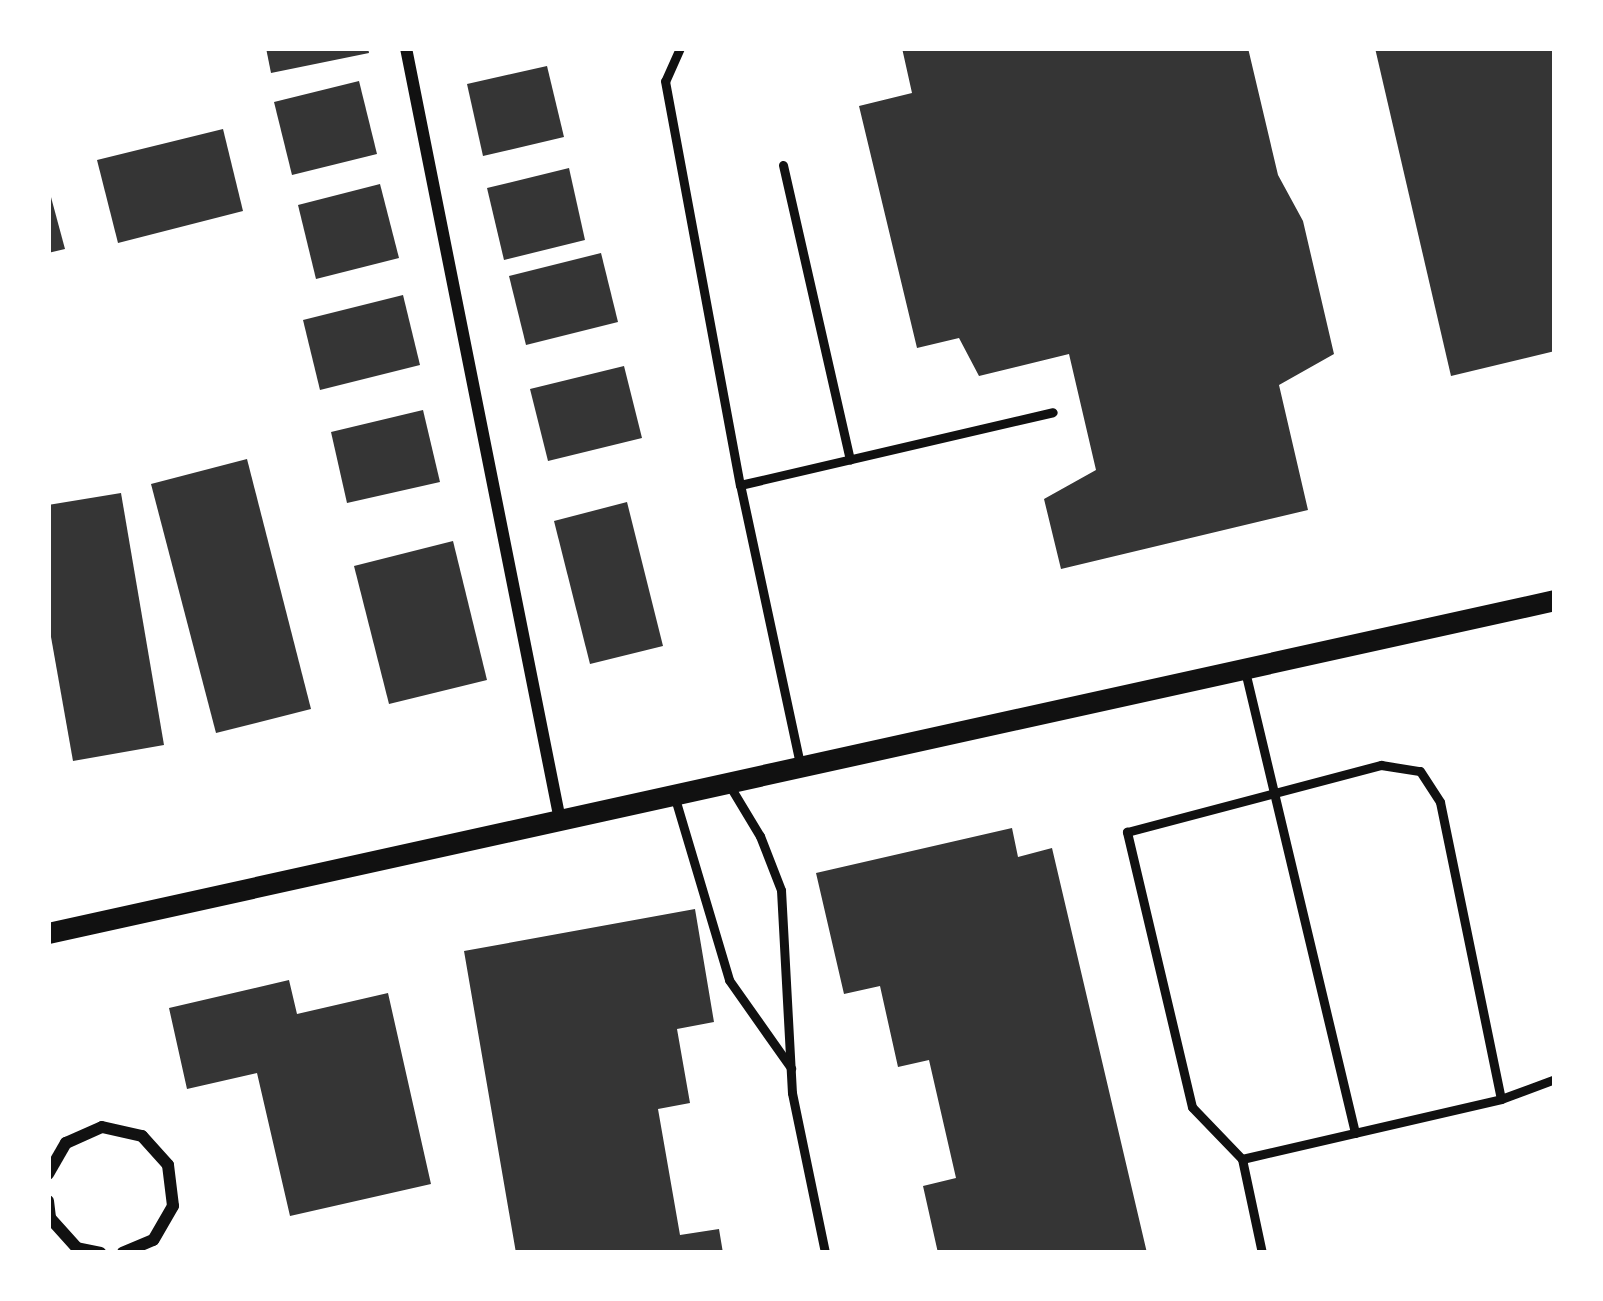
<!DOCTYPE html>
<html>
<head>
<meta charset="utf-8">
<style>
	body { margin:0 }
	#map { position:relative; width:1603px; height:1301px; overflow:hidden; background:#fff; font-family:"PT Sans",sans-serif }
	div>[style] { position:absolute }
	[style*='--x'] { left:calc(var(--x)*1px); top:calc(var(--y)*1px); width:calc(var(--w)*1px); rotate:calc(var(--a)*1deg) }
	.building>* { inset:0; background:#353535 }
	.service>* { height:9px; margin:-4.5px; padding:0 4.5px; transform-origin:4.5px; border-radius:4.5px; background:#111 }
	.minor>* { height:12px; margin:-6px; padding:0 6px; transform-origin:6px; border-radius:6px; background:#111 }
	.tertiary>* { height:21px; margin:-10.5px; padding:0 10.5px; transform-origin:10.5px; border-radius:10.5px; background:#111 }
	span { translate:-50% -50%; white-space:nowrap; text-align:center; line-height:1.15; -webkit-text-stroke:9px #fff; paint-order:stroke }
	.frame { position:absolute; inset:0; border:51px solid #fff; pointer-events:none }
</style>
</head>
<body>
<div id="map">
	<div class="building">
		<div style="clip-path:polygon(266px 48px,368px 48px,369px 53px,271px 73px)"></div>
		<div style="clip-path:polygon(902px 48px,1248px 48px,1278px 175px,1303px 221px,1334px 354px,1279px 385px,1308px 510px,1061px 569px,1044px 499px,1096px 470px,1069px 354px,979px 376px,959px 338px,917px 348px,859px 106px,912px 93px)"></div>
		<div style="clip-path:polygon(1375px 48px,1555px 48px,1555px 351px,1451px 376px)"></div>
		<div style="clip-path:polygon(547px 66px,564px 137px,483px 156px,467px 84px)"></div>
		<div style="clip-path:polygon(359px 81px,377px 154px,292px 175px,274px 102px)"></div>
		<div style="clip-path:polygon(223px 129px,243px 211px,118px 243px,97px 160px)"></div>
		<div style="clip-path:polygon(569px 168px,585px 240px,504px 260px,487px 188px)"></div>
		<div style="clip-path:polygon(380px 184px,399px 258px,316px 279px,298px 205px)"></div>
		<div style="clip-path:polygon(48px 186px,65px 249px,48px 253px)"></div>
		<div style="clip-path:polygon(601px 253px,618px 322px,526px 345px,509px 276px)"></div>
		<div style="clip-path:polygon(403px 295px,420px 365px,320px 390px,303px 320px)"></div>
		<div style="clip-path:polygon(624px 366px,642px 438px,548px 461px,530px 389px)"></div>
		<div style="clip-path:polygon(423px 410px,440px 482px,347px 503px,331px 432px)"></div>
		<div style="clip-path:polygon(247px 459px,311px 709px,216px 733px,151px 484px)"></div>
		<div style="clip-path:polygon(121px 493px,164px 745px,73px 761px,48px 620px,48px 505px)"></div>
		<div style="clip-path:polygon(627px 502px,663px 646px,590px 664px,554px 521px)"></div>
		<div style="clip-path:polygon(453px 541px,487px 680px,389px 704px,354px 566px)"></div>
		<div style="clip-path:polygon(1012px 828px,1018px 857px,1052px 848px,1147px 1253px,938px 1253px,923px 1186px,956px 1178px,929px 1060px,898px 1067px,880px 986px,844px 994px,816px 873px)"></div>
		<div style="clip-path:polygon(695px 909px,714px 1022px,677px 1029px,690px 1103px,658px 1109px,680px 1235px,719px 1229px,723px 1253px,516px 1253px,464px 951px)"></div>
		<div style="clip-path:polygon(289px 980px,297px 1014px,388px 993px,431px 1184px,290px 1216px,257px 1073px,187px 1089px,169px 1008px)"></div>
	</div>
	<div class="service">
		<div style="--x:680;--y:48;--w:36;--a:114"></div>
		<div style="--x:665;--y:81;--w:411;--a:79.5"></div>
		<div style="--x:783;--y:165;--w:302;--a:77.2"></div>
		<div style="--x:1245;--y:671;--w:475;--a:76.6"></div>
		<div style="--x:800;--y:764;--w:285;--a:-102.1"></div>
		<div style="--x:740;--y:485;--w:321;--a:-13.1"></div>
		<div style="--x:728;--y:783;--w:62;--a:58.9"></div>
		<div style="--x:760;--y:836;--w:58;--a:68.7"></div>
		<div style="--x:781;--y:890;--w:203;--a:86.9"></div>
		<div style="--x:792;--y:1093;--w:163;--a:78.3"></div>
		<div style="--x:674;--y:795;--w:193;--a:73.4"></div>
		<div style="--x:729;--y:980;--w:108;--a:54.8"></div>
		<div style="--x:1242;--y:1159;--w:72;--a:-133.9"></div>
		<div style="--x:1192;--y:1107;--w:283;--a:-103.3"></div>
		<div style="--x:1127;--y:832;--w:263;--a:-14.8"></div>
		<div style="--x:1381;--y:765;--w:39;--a:9"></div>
		<div style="--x:1420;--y:771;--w:37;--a:57"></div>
		<div style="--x:1440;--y:802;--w:303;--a:78.4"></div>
		<div style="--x:1262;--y:1253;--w:96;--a:-102"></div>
		<div style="--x:1242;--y:1159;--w:266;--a:-13"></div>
		<div style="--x:1501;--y:1099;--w:58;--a:-20.3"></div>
	</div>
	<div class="minor">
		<div style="--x:406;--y:48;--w:787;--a:78.72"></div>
		<div style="--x:48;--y:1174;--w:36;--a:-60"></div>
		<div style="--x:66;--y:1143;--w:39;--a:-24"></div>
		<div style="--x:102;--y:1127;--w:41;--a:12.7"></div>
		<div style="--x:142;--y:1136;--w:39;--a:48"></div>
		<div style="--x:168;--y:1165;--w:41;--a:83"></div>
		<div style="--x:173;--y:1206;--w:39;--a:120"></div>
		<div style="--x:153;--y:1240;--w:33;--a:157"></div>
		<div style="--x:48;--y:1201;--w:17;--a:83"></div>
		<div style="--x:50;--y:1218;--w:40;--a:48"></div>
		<div style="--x:77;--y:1248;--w:24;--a:12"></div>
	</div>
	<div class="tertiary">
		<div style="--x:48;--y:933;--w:1543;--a:-12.46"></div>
	</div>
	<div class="frame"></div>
</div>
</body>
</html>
